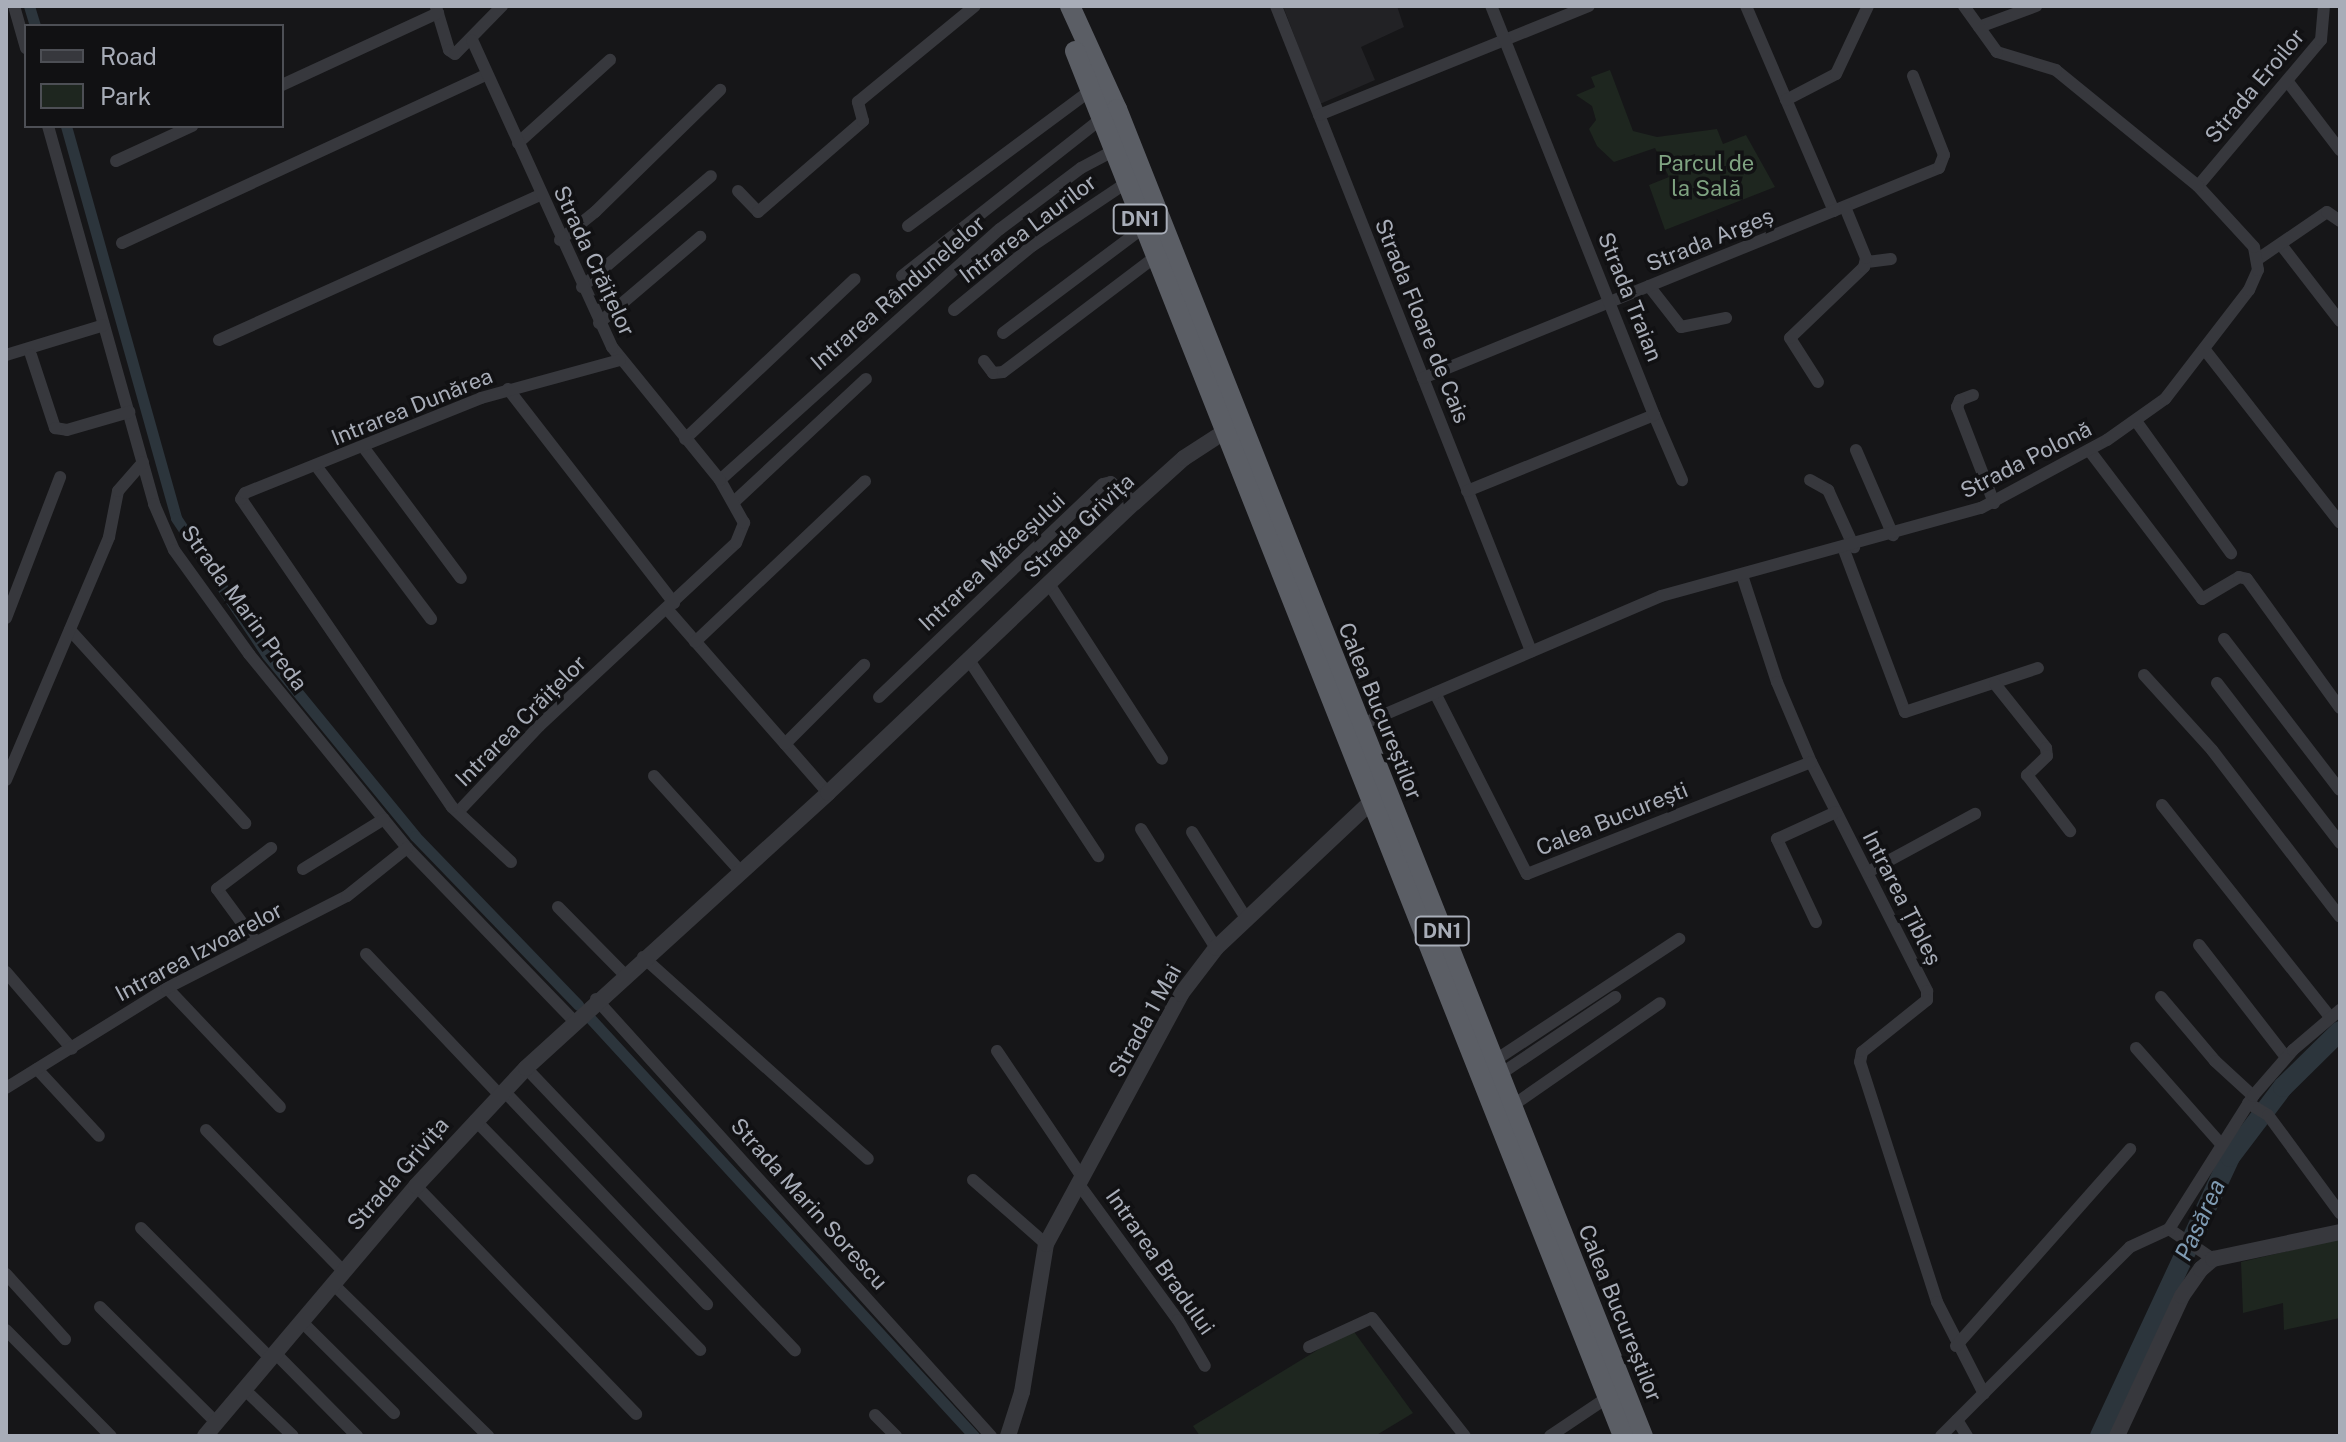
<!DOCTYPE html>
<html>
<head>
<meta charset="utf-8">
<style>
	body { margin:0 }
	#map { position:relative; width:2346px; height:1442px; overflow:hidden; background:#161618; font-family:"Public Sans",sans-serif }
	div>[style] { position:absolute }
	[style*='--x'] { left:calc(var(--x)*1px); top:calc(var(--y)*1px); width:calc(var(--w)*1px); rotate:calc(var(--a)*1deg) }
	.built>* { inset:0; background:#222225 }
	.green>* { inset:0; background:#1e261f }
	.canal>* { height:11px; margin:-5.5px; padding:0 5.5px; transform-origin:5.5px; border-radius:5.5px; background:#2c353c }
	.river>* { height:20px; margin:-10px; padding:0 10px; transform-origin:10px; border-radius:10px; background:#2c353c }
	.minor>* { height:12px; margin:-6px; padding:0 6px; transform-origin:6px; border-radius:6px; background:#37383d }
	.tertiary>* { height:16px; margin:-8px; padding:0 8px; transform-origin:8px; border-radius:8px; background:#37383d }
	.trunk>* { height:20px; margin:-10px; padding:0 10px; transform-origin:10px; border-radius:10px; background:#5b5e65 }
	span { translate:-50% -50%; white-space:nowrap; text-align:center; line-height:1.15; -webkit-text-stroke:7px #111113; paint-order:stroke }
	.shield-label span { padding:2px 6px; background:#111113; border:2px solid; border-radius:6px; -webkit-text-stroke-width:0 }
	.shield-label { font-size:20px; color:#a8adb8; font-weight:700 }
	.street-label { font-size:22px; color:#a8adb8 }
	.park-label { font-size:22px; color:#7fa381 }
	.water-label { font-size:24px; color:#7f9bb3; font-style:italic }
	.frame { position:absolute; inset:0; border:8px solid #a8adb8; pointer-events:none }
	.legend { position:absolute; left:24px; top:24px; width:260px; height:104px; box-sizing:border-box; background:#111113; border:2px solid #4d4f55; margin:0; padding:10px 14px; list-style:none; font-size:24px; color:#a8adb8 }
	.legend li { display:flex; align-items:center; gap:16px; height:40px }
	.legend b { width:40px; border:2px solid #4d4f55 }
</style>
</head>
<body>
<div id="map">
	<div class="built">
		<div style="clip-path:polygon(1283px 6px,1397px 6px,1404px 27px,1361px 47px,1375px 80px,1320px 104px)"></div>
	</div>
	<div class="green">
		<div style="clip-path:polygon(1610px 70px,1633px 131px,1657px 137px,1717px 129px,1723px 144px,1746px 135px,1775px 187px,1665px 230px,1649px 185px,1669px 177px,1655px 148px,1614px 162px,1597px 146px,1589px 129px,1596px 120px,1592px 106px,1576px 95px,1595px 87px,1591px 77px)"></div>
		<div style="clip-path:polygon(2340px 1239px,2340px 1318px,2284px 1330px,2283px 1303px,2243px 1313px,2241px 1262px)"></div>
		<div style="clip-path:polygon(1352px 1329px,1413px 1413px,1375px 1436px,1200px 1436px,1193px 1426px)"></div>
	</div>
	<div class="canal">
		<div style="--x:29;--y:6;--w:21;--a:73"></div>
		<div style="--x:66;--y:126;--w:407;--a:74.3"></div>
		<div style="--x:176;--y:518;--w:164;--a:56.4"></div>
		<div style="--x:267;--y:655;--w:234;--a:50.7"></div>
		<div style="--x:415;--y:836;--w:235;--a:46"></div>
		<div style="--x:590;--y:1018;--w:568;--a:47.43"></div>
	</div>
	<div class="river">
		<div style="--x:2100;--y:1436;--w:308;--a:-65"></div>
		<div style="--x:2230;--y:1157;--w:88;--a:-52.9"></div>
		<div style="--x:2283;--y:1087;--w:80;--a:-44.5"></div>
	</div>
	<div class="minor">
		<div style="--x:14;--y:6;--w:44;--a:74.1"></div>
		<div style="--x:1276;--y:6;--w:694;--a:68.43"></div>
		<div style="--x:1746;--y:6;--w:223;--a:66.8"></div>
		<div style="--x:436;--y:7;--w:45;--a:73.2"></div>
		<div style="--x:449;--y:50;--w:7;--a:34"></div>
		<div style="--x:455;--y:54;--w:67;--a:-45.6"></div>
		<div style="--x:1979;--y:27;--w:61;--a:-20.2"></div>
		<div style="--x:2288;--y:82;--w:86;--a:52.6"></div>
		<div style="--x:282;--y:85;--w:172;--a:-24.8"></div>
		<div style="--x:1786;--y:100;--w:56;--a:-27.5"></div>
		<div style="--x:1836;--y:74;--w:75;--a:-64.8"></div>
		<div style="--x:1319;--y:115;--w:291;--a:-22"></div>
		<div style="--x:48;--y:126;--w:393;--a:74.3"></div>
		<div style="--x:154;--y:504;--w:50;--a:66.5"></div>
		<div style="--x:174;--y:550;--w:128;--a:54.2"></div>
		<div style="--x:249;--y:654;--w:250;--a:50.8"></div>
		<div style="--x:407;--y:848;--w:240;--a:46"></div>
		<div style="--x:518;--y:143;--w:124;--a:-42.1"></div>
		<div style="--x:116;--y:161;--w:84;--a:-24.7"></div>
		<div style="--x:2198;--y:186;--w:191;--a:-49.9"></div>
		<div style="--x:2321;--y:40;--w:34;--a:-85"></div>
		<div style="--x:738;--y:191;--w:29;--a:46"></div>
		<div style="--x:758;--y:212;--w:139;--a:-40.9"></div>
		<div style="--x:863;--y:121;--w:20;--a:-105"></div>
		<div style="--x:858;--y:102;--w:151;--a:-39.4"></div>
		<div style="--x:908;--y:226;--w:227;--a:-36.6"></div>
		<div style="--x:560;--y:240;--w:45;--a:-38.7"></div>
		<div style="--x:595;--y:212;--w:175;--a:-44.3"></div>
		<div style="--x:122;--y:243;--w:402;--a:-24.8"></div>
		<div style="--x:2282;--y:246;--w:95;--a:52.3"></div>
		<div style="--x:2258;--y:259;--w:83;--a:-34.3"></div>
		<div style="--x:2327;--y:212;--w:16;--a:35"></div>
		<div style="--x:1867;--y:262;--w:24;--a:-7"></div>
		<div style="--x:902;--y:276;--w:253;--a:-38.3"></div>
		<div style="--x:1649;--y:286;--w:52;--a:52"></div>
		<div style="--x:1681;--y:327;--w:46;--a:-11.3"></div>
		<div style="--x:582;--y:287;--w:170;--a:-40.7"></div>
		<div style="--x:954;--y:310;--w:101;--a:-39.4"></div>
		<div style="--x:1032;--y:246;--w:113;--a:-33.8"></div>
		<div style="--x:599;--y:323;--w:133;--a:-40.4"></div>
		<div style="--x:1003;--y:333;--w:175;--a:-36.9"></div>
		<div style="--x:219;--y:340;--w:352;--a:-24.3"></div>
		<div style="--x:2205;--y:350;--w:219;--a:52"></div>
		<div style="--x:6;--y:355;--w:102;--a:-17"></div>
		<div style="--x:31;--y:355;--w:77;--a:71.8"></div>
		<div style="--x:55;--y:428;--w:12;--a:9"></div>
		<div style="--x:67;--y:430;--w:65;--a:-16.2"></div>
		<div style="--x:984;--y:361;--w:15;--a:53"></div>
		<div style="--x:993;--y:373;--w:10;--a:-6"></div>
		<div style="--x:1003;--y:372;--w:191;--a:-37.1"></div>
		<div style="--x:1423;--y:378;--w:557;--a:-22.15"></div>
		<div style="--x:1939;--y:168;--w:14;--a:-69"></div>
		<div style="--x:1944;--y:155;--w:85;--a:-111.4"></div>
		<div style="--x:1818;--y:382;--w:52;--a:-122.5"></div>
		<div style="--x:1790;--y:338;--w:103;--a:-43.8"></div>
		<div style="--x:1864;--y:267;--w:9;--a:-77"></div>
		<div style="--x:1866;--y:258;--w:55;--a:-112.4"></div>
		<div style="--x:508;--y:389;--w:271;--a:52.2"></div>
		<div style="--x:1973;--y:395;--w:14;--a:159"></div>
		<div style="--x:1960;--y:400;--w:8;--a:113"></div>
		<div style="--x:1957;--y:407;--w:103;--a:68.9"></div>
		<div style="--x:1654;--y:415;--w:71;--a:66.7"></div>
		<div style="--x:2136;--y:421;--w:163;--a:54.3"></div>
		<div style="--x:685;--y:439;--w:233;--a:-43.3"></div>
		<div style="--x:364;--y:448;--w:162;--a:53.3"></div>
		<div style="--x:1856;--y:450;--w:93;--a:66.5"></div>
		<div style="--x:2089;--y:450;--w:187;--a:52.8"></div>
		<div style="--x:2202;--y:599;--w:43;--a:-30.7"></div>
		<div style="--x:2239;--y:577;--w:8;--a:14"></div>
		<div style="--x:2247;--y:579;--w:159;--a:54.2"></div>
		<div style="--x:317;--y:467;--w:190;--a:53.1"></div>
		<div style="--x:720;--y:480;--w:376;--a:-41.9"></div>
		<div style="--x:1000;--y:229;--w:101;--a:-37"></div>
		<div style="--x:1081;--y:168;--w:36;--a:-28"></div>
		<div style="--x:1810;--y:480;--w:21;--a:29"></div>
		<div style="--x:1828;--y:490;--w:63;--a:65.5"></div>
		<div style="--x:1467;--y:491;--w:202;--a:-22.1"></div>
		<div style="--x:1654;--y:415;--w:440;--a:-111.7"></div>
		<div style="--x:735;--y:501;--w:179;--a:-43"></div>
		<div style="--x:1844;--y:550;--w:173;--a:69.4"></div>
		<div style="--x:1905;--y:712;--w:140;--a:-18.3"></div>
		<div style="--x:1742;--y:575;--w:113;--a:71.9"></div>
		<div style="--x:1777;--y:682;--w:87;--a:67"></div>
		<div style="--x:1811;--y:762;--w:257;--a:63.1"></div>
		<div style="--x:1927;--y:991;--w:9;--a:90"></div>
		<div style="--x:1927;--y:1000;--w:83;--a:141.3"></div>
		<div style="--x:1862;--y:1052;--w:10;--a:101"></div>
		<div style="--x:1860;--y:1062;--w:252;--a:72.2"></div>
		<div style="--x:1937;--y:1302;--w:103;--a:62.9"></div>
		<div style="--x:1049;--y:584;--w:208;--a:57.1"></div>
		<div style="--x:667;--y:609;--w:244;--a:48.8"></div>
		<div style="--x:6;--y:618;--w:151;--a:-69"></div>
		<div style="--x:70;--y:630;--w:261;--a:47.8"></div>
		<div style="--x:2224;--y:639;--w:190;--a:52.5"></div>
		<div style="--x:695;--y:642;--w:234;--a:-43.4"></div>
		<div style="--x:969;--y:660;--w:235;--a:56.6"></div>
		<div style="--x:2144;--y:675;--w:101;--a:47.8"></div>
		<div style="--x:2212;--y:750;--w:210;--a:52.5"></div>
		<div style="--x:2217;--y:683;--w:202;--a:52.4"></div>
		<div style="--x:1995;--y:684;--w:82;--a:51.4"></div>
		<div style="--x:2046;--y:748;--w:8;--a:83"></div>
		<div style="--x:2047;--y:756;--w:28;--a:136"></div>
		<div style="--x:2027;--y:775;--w:71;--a:52.5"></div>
		<div style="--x:1435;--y:693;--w:203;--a:63.1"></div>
		<div style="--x:1527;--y:874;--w:305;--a:-21.5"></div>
		<div style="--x:879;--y:697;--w:309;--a:-43.6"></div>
		<div style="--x:1103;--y:484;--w:8;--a:-14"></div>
		<div style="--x:1111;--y:482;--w:31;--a:42"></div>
		<div style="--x:1360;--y:725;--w:327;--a:-23.2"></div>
		<div style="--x:1661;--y:596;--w:332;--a:-15.4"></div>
		<div style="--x:1981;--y:508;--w:143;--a:-28.4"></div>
		<div style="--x:2107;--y:440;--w:71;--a:-35.3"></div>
		<div style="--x:2165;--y:399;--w:138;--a:-52.4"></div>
		<div style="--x:2249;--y:290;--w:22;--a:-66"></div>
		<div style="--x:2258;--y:270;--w:23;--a:-100"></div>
		<div style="--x:2254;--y:247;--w:83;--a:-132.6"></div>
		<div style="--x:2198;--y:186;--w:183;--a:-140.8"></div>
		<div style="--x:2056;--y:70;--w:62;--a:-163"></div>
		<div style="--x:1997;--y:52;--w:57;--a:-125.7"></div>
		<div style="--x:785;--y:744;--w:112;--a:-45"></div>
		<div style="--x:654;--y:776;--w:128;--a:47.8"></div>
		<div style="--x:6;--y:780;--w:264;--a:-67"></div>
		<div style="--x:109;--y:537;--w:47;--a:-78.9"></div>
		<div style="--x:118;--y:491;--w:38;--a:-49"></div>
		<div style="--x:2162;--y:805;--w:270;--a:51.6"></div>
		<div style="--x:459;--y:811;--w:117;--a:-46.7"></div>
		<div style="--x:539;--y:726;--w:269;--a:-42.9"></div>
		<div style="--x:736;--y:543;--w:22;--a:-68"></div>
		<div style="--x:744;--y:523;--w:49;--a:-119.2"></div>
		<div style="--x:720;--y:480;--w:171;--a:-129.1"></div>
		<div style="--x:612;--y:347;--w:337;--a:-114.5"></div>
		<div style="--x:1141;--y:829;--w:141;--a:57.8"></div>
		<div style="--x:1192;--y:832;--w:102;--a:57.9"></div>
		<div style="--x:511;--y:862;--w:81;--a:-137"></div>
		<div style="--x:452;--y:807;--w:373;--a:-124.4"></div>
		<div style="--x:241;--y:499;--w:7;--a:-56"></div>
		<div style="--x:245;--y:493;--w:254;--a:-21.9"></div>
		<div style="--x:481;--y:398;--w:144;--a:-15.3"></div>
		<div style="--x:303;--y:869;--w:95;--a:-31.7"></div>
		<div style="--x:1868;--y:872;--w:122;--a:-28.5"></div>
		<div style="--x:558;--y:907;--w:94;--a:45.4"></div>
		<div style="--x:1816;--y:922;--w:92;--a:-115.2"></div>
		<div style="--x:1777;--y:839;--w:65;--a:-24.6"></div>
		<div style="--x:256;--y:942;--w:66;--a:-126.3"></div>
		<div style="--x:217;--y:889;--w:68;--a:-37.2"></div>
		<div style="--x:2199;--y:945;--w:142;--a:52.2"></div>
		<div style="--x:366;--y:954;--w:193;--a:46.5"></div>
		<div style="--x:643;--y:957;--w:302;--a:41.9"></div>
		<div style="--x:6;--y:972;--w:101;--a:49.4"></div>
		<div style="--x:167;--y:988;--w:164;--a:46.5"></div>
		<div style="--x:2161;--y:997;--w:84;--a:49.8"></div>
		<div style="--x:2215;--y:1061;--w:52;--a:42.6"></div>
		<div style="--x:596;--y:999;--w:589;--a:47.89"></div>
		<div style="--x:2136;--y:1048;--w:128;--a:48.5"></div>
		<div style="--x:997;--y:1051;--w:152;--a:56"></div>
		<div style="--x:1494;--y:1061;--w:222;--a:-33.4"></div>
		<div style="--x:526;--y:1068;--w:390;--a:46.4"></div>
		<div style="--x:37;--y:1069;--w:91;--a:47.2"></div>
		<div style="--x:1499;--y:1075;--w:140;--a:-33.9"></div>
		<div style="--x:6;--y:1088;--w:190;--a:-31.8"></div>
		<div style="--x:167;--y:988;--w:202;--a:-27.1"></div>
		<div style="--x:347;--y:896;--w:77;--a:-38.7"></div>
		<div style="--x:503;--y:1090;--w:296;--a:46.4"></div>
		<div style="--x:2248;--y:1103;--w:23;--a:31"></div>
		<div style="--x:2268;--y:1115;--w:122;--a:53.7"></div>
		<div style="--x:1512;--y:1106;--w:180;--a:-34.8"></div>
		<div style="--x:475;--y:1120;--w:322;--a:45.6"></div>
		<div style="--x:206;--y:1130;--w:197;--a:45.8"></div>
		<div style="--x:973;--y:1180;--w:97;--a:41.2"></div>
		<div style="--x:1078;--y:1183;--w:170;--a:53.9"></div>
		<div style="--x:1178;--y:1320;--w:53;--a:59.6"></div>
		<div style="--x:416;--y:1186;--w:317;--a:46"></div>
		<div style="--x:141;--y:1228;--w:183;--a:45.2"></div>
		<div style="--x:2169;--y:1229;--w:53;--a:34.3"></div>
		<div style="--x:6;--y:1274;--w:88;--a:47.8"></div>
		<div style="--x:332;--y:1283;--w:219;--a:44.4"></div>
		<div style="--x:100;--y:1307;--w:165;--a:44.8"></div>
		<div style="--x:301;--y:1321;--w:131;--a:44.7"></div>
		<div style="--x:6;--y:1330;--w:149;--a:45.3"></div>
		<div style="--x:1956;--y:1346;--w:263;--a:-48.5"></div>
		<div style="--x:1309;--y:1347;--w:69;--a:-24.7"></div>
		<div style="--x:1372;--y:1318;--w:150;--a:51.8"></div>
		<div style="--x:275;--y:1353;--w:117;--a:45.3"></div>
		<div style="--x:245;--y:1390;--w:66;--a:43.8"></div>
		<div style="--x:875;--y:1415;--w:30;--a:45"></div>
		<div style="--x:1957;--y:1420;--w:19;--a:58"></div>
		<div style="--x:1550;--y:1436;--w:70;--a:-33.9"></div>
		<div style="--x:1941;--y:1436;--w:267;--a:-45"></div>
		<div style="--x:2130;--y:1247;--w:43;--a:-24.8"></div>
		<div style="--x:2169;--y:1229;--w:157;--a:-57.7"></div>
		<div style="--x:2253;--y:1096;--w:61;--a:-49"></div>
		<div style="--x:2293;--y:1050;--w:62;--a:-40.4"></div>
	</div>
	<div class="tertiary">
		<div style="--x:205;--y:1436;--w:327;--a:-49.8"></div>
		<div style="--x:416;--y:1186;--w:161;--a:-47"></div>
		<div style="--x:526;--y:1068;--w:408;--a:-42.3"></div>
		<div style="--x:828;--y:793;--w:422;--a:-43.5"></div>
		<div style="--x:1134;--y:503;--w:67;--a:-42"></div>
		<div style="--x:1184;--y:458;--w:48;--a:-33"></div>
		<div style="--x:1008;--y:1436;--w:46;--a:-72.3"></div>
		<div style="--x:1022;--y:1392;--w:150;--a:-80.8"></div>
		<div style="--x:1046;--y:1244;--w:284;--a:-61.6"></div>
		<div style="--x:1181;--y:994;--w:58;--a:-52.7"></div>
		<div style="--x:1216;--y:948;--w:213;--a:-43.3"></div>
		<div style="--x:2117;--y:1436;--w:154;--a:-65.1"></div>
		<div style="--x:2182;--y:1296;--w:33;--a:-55"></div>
		<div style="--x:2201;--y:1269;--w:16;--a:-40"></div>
		<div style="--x:2213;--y:1259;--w:130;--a:-12"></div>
	</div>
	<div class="trunk">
		<div style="--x:1070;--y:6;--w:113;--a:65.5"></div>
		<div style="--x:1117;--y:109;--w:1427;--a:68.38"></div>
		<div style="--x:1075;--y:51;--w:1489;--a:68.41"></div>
	</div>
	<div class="shield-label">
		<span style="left:1140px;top:219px">DN1</span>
		<span style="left:1442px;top:931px">DN1</span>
	</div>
	<div class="street-label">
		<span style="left:2255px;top:86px;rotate:-50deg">Strada Eroilor</span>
		<span style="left:1028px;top:229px;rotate:-37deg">Intrarea Laurilor</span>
		<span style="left:1710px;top:240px;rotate:-22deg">Strada Argeș</span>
		<span style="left:594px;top:261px;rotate:65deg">Strada Crăițelor</span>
		<span style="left:898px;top:293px;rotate:-41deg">Intrarea Rândunelelor</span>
		<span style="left:1630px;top:297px;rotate:68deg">Strada Traian</span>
		<span style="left:1422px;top:321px;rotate:68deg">Strada Floare de Cais</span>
		<span style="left:412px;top:407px;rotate:-22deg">Intrarea Dunărea</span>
		<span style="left:2026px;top:460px;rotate:-27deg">Strada Polonă</span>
		<span style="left:1079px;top:526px;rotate:-43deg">Strada Grivița</span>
		<span style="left:992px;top:562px;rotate:-43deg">Intrarea Măceșului</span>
		<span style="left:244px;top:608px;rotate:54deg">Strada Marin Preda</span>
		<span style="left:1380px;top:711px;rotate:68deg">Calea Bucureștilor</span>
		<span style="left:521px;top:721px;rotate:-45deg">Intrarea Crăițelor</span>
		<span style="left:1612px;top:819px;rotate:-22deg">Calea București</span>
		<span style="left:1902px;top:898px;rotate:63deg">Intrarea Țibleș</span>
		<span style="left:199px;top:952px;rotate:-28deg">Intrarea Izvoarelor</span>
		<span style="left:1145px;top:1021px;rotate:-61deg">Strada 1 Mai</span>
		<span style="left:398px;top:1174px;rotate:-49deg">Strada Grivița</span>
		<span style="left:809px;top:1204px;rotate:48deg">Strada Marin Sorescu</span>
		<span style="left:1160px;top:1262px;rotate:55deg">Intrarea Bradului</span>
		<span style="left:1620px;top:1313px;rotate:68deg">Calea Bucureștilor</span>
	</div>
	<div class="park-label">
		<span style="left:1706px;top:176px">Parcul de<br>la Sală</span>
	</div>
	<div class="water-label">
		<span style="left:2200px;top:1220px;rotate:-65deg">Pasărea</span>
	</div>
	<div class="frame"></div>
	<ul class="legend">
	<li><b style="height:10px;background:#37383d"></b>Road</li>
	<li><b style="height:22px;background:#1e261f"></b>Park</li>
	</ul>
</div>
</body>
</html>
